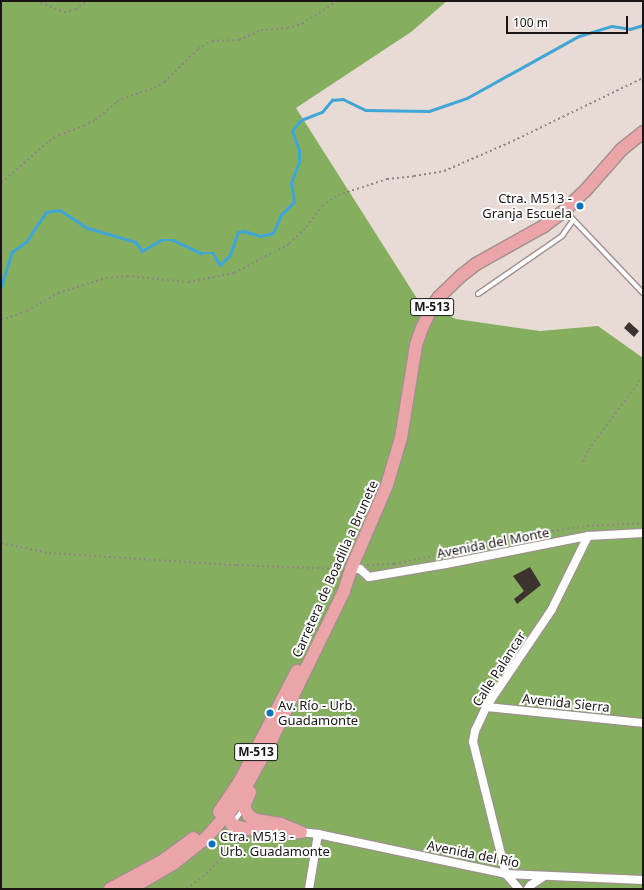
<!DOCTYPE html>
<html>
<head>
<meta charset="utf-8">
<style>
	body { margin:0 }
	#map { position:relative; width:644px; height:890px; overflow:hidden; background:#e8dbd6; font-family:"Noto Sans",sans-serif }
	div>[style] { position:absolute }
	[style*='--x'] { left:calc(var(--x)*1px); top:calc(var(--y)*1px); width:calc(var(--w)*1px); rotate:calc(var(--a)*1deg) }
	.forest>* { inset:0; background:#85af5f }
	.stream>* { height:2.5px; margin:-1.25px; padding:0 1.25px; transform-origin:1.25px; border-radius:1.25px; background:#40a5d7 }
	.building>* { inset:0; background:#3c322e }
	.path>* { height:1.5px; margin-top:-0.75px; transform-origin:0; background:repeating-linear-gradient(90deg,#908683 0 2px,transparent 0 5px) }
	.roads { filter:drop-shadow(1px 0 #9d918d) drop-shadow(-1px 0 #9d918d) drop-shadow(0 1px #9d918d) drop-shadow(0 -1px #9d918d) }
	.lane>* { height:4px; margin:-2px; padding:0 2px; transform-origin:2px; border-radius:2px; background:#fff }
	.street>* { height:8px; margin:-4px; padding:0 4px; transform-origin:4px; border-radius:4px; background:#fff }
	.primary>* { height:12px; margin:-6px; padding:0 6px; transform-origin:6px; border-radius:6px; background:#eba5a9 }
	.dots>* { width:11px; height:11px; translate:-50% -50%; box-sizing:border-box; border:2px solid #fff; border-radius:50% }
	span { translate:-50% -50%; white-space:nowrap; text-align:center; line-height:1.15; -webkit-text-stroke:4px #fff; paint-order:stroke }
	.shield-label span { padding:1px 3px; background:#fff; border:1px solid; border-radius:3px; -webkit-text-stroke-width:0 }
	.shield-label { font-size:12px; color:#1a1514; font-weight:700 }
	.poi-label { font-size:13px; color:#1a1514 }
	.right { translate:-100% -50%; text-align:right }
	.left { translate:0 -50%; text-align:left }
	.street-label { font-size:13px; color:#1a1514 }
	.frame { position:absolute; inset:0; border:2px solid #1a1514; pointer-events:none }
	.scale { position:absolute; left:506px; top:16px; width:122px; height:18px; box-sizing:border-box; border:2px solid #1a1514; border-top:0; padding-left:5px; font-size:12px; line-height:14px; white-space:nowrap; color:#1a1514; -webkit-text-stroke:3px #fff; paint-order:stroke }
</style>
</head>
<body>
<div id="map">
	<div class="forest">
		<div style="clip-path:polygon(1px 1px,447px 1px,411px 32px,296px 108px,418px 300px,456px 319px,540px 331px,598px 326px,643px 358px,643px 889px,1px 889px)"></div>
	</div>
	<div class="stream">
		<div style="--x:1;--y:287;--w:37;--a:-73"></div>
		<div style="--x:12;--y:252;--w:17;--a:-36"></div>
		<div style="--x:26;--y:242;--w:36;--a:-56"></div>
		<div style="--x:46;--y:212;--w:14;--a:-8"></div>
		<div style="--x:60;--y:210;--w:33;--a:33"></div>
		<div style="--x:88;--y:228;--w:50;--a:16.3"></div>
		<div style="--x:136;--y:242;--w:11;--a:56"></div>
		<div style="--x:142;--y:251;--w:22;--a:-30"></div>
		<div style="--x:161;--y:240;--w:12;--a:0"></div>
		<div style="--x:173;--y:240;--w:31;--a:25"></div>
		<div style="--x:201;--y:253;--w:12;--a:0"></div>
		<div style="--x:213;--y:253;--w:14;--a:60"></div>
		<div style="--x:220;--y:265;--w:14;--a:-45"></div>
		<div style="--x:230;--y:255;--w:24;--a:-71"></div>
		<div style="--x:238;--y:232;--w:6;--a:-9"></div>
		<div style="--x:244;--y:231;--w:17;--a:17"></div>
		<div style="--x:260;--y:236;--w:13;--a:-13"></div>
		<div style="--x:273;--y:233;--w:20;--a:-66"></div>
		<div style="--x:281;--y:215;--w:18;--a:-45"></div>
		<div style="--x:294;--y:202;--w:19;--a:-99"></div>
		<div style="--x:291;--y:183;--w:22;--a:-69"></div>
		<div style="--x:299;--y:162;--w:12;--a:-90"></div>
		<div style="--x:299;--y:150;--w:20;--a:-110"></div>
		<div style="--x:292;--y:131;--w:14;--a:-51"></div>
		<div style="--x:301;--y:120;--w:22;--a:-21"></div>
		<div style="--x:322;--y:112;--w:16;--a:-50"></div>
		<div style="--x:332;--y:100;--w:11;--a:-5"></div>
		<div style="--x:343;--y:99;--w:25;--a:26"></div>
		<div style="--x:366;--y:110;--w:63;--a:0.9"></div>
		<div style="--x:429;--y:111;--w:40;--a:-18.9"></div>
		<div style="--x:467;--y:98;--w:128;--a:-29"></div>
		<div style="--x:579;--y:36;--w:34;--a:-17"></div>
		<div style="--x:612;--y:26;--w:18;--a:9"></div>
		<div style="--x:630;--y:29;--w:14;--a:-17"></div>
	</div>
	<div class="building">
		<div style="clip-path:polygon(629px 322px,639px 331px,634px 337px,624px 328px)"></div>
		<div style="clip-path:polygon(530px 567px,541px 585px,517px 604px,514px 599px,524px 591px,513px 576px)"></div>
	</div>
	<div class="path">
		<div style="--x:36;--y:1;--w:30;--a:21"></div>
		<div style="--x:64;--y:12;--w:11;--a:-10"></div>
		<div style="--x:75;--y:10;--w:16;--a:-35"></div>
		<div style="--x:1;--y:183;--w:64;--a:-41.2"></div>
		<div style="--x:49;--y:141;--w:12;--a:-31"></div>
		<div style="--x:59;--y:135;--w:27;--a:-20"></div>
		<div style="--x:84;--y:126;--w:13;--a:-29"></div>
		<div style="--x:95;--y:120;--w:28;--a:-39"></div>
		<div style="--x:117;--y:102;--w:10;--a:-29"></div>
		<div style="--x:126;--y:97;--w:29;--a:-18"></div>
		<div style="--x:154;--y:88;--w:12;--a:-31"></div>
		<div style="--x:164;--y:82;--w:47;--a:-44.1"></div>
		<div style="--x:198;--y:49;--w:16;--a:-30"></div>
		<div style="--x:212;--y:41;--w:27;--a:-2"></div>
		<div style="--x:239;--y:40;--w:24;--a:-24"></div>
		<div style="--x:261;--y:30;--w:26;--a:-4"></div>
		<div style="--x:287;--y:28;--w:16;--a:-15"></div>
		<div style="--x:302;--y:24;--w:42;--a:-33.3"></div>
		<div style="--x:1;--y:320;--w:28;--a:-19"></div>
		<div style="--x:27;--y:311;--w:36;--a:-30"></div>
		<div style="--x:58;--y:293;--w:50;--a:-17.4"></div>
		<div style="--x:106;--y:278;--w:21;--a:-5"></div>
		<div style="--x:127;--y:276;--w:61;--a:5.6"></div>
		<div style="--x:188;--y:282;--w:47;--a:-11.1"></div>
		<div style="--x:234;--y:273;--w:62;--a:-27.8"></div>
		<div style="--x:289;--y:244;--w:24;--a:-45"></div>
		<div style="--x:306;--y:227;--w:26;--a:-53"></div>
		<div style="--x:322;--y:206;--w:19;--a:-35"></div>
		<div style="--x:338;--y:195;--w:52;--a:-18.1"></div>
		<div style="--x:387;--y:179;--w:27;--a:-6"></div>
		<div style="--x:414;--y:176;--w:30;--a:-9"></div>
		<div style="--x:444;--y:171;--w:75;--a:-23.5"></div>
		<div style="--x:513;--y:141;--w:144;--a:-25.9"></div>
		<div style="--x:583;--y:462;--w:13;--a:-67"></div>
		<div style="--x:588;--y:450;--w:92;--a:-53.4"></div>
		<div style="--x:1;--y:543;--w:49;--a:11.8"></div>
		<div style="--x:49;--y:553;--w:188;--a:3.7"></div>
		<div style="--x:237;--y:565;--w:104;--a:2.2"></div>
		<div style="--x:367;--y:565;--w:27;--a:-2"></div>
		<div style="--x:394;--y:564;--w:161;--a:-11.8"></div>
		<div style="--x:552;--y:531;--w:35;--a:-8"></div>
		<div style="--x:587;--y:526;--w:56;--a:-3.1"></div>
		<div style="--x:186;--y:889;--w:25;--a:-37"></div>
		<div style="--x:206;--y:874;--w:32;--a:-46"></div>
		<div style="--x:228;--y:851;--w:17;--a:-59"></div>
	</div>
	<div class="roads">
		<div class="lane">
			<div style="--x:566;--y:212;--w:112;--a:46.5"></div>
			<div style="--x:478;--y:294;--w:102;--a:-34.6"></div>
			<div style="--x:562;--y:236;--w:19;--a:-55"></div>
			<div style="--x:233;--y:823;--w:17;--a:-54"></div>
		</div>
		<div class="street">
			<div style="--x:351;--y:569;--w:9;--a:0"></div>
			<div style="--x:360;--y:569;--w:12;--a:42"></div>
			<div style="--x:369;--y:577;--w:78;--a:-9.6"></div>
			<div style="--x:446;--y:564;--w:145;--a:-11.2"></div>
			<div style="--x:588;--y:536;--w:55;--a:-3.1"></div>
			<div style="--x:486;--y:707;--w:158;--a:5.8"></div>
			<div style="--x:301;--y:832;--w:17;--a:7"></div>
			<div style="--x:318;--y:834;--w:192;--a:12"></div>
			<div style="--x:506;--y:874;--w:137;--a:2.5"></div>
			<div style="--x:309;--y:889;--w:56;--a:-80.7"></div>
			<div style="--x:519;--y:889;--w:20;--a:-131"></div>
			<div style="--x:506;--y:874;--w:136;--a:-104"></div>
			<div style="--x:473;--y:742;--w:11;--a:-80"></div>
			<div style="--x:475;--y:731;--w:26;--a:-65"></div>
			<div style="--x:486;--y:707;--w:118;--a:-56"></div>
			<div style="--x:552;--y:609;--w:81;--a:-63.7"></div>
			<div style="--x:528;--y:889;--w:5;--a:-53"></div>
			<div style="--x:531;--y:885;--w:14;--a:-34"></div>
		</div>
		<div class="primary">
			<div style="--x:250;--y:792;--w:16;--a:112"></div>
			<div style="--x:244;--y:807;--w:10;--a:61"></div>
			<div style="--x:249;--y:816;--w:8;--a:30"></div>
			<div style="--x:256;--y:820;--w:25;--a:9"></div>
			<div style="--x:281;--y:824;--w:18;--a:22"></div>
			<div style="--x:230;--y:807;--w:11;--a:95"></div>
			<div style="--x:229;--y:818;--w:8;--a:67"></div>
			<div style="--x:232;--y:825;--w:11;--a:15"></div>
			<div style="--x:243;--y:828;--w:36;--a:9"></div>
			<div style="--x:279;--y:834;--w:22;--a:-5"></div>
			<div style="--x:219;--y:812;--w:37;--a:-56"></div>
			<div style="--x:240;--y:781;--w:124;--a:-62.6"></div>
			<div style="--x:110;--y:889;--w:59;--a:-28.3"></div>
			<div style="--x:162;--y:861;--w:39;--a:-36"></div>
			<div style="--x:130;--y:889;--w:50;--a:-30.2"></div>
			<div style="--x:173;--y:864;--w:42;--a:-38.2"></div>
			<div style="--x:206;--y:838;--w:45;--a:-48.6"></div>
			<div style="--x:236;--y:804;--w:63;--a:-60.6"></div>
			<div style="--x:267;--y:749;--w:176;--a:-64"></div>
			<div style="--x:344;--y:591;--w:23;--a:-72"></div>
			<div style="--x:351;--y:569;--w:91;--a:-66.8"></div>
			<div style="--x:387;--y:485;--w:49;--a:-73.4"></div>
			<div style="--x:401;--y:438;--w:94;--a:-80.8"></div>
			<div style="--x:416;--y:345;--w:18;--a:-71"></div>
			<div style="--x:422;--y:328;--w:23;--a:-65"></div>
			<div style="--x:432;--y:307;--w:12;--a:-55"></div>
			<div style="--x:439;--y:297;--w:32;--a:-44"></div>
			<div style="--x:462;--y:275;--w:18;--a:-38"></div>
			<div style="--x:476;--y:264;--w:78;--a:-29.2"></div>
			<div style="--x:544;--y:226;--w:26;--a:-37"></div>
			<div style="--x:565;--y:210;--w:28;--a:-44"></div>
			<div style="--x:585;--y:191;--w:55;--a:-48.7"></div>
			<div style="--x:621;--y:150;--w:28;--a:-39"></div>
		</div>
	</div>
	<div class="dots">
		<div style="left:580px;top:206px;background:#0d71bd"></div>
		<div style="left:270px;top:713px;background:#0d71bd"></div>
		<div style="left:212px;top:844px;background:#0d71bd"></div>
	</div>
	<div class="shield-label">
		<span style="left:432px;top:307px">M-513</span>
		<span style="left:256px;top:752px">M-513</span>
	</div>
	<div class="poi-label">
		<span class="right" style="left:572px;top:206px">Ctra. M513 -<br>Granja Escuela</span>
		<span class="left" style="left:278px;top:713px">Av. Río - Urb.<br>Guadamonte</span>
		<span class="left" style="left:220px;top:844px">Ctra. M513 -<br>Urb. Guadamonte</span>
	</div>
	<div class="street-label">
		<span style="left:493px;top:543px;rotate:-11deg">Avenida del Monte</span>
		<span style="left:335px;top:569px;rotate:-66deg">Carretera de Boadilla a Brunete</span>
		<span style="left:499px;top:669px;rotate:-57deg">Calle Palancar</span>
		<span style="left:566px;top:703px;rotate:6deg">Avenida Sierra</span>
		<span style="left:473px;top:854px;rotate:11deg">Avenida del Río</span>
	</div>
	<div class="frame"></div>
	<div class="scale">100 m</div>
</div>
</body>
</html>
